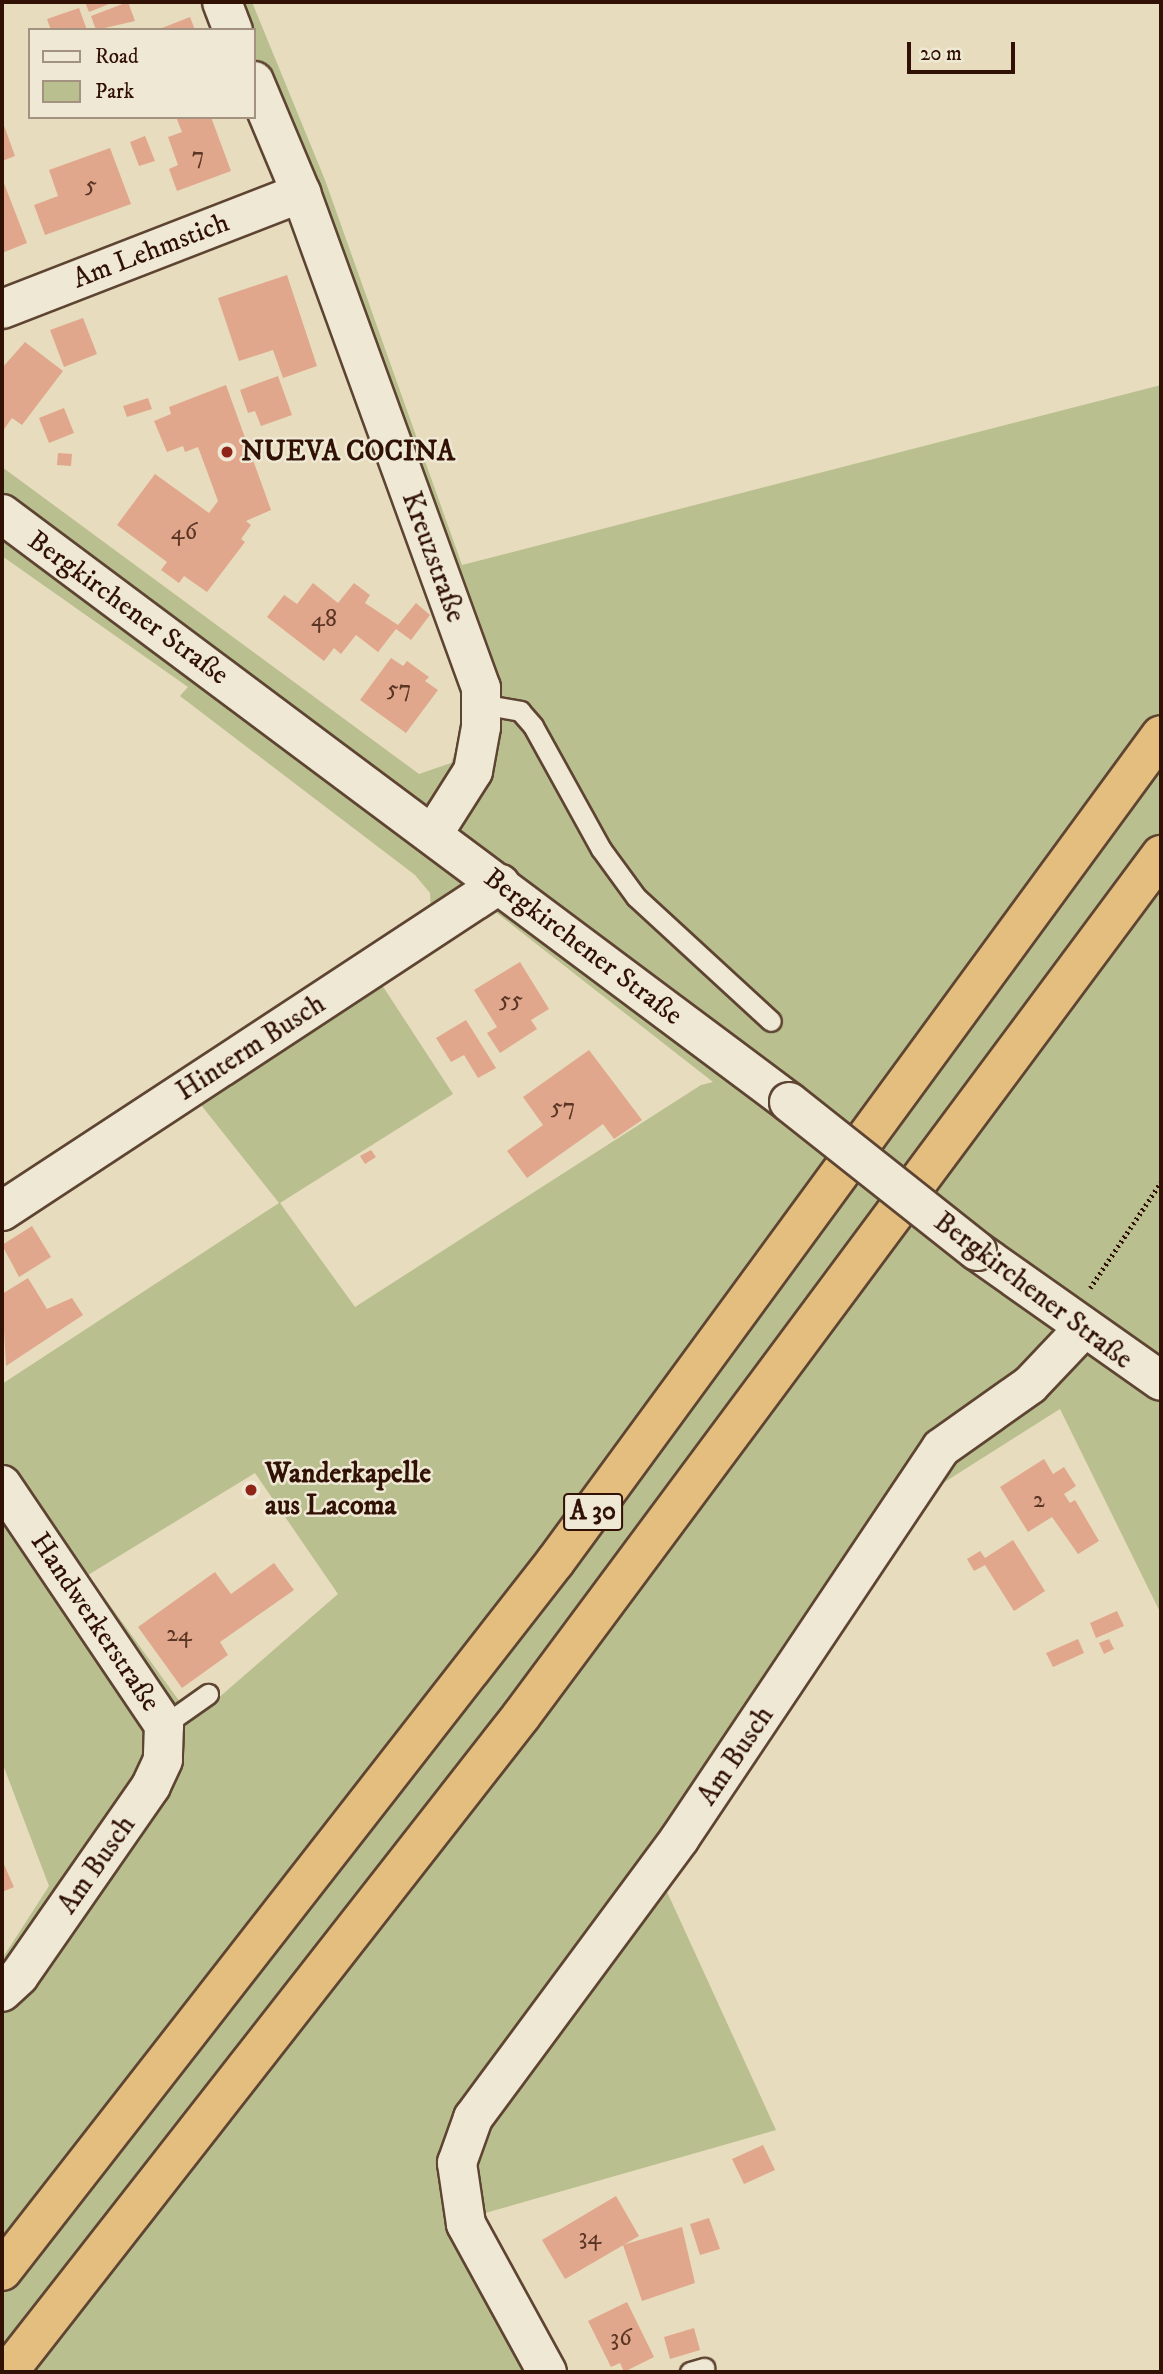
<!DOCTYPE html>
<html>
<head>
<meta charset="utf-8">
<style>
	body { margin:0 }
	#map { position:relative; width:1163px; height:2374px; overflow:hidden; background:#e7dcbd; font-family:"IM FELL DW Pica",serif }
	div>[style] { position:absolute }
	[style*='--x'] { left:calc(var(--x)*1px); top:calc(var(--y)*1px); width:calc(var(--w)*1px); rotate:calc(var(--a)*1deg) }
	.green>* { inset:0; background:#b9bf8e }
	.building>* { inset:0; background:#e1a78c }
	.path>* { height:4.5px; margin-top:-2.25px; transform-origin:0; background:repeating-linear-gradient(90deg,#301103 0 2px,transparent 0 5.5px) }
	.roads { filter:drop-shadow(2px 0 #5e4432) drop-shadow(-2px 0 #5e4432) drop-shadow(0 2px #5e4432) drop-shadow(0 -2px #5e4432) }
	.service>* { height:19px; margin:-9.5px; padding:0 9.5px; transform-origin:9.5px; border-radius:9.5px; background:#efe8d4 }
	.minor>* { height:38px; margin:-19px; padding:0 19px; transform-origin:19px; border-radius:19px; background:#efe8d4 }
	.tertiary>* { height:38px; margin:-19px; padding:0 19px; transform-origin:19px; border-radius:19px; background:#efe8d4 }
	.motorway>* { height:38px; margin:-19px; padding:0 19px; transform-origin:19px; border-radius:19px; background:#e4be7e }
	.bridges { filter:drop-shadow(2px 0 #5e4432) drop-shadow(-2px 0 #5e4432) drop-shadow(0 2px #5e4432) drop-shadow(0 -2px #5e4432) }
	.tertiary-bridge>* { height:38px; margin:-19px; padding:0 19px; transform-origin:19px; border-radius:19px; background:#efe8d4 }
	.dots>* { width:19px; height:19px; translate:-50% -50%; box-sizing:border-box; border:4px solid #efe8d4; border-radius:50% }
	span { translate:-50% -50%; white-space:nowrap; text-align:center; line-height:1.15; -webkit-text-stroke:5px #efe8d4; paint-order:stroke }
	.number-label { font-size:24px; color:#5c3625 }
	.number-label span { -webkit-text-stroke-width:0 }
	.shield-label span { padding:2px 5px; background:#efe8d4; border:2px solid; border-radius:5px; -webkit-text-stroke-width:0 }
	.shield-label { font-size:26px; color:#301103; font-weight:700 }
	.street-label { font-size:28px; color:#301103 }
	.poi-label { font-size:28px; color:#301103; font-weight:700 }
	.left { translate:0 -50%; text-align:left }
	.frame { position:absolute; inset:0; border:4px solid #301103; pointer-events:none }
	.legend { position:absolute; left:28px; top:28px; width:228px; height:91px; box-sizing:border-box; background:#efe8d4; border:2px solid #a39280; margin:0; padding:9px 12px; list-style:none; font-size:21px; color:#301103 }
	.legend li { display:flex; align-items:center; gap:14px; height:35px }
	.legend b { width:35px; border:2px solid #a39280 }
	.scale { position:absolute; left:907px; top:42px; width:108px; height:32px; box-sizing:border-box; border:4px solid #301103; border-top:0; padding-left:9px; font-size:21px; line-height:24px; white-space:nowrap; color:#301103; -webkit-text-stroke:5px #efe8d4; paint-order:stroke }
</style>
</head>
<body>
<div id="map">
	<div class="green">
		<div style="clip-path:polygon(evenodd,206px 2px,252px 2px,325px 180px,462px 565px,1161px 385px,1161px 1614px,1060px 1409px,932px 1490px,663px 1883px,776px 2130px,450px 2223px,529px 2372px,2px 2372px,2px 1959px,49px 1886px,2px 1762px,2px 1384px,279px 1203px,201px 1105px,2px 1234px,2px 1188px,431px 911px,430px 893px,415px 875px,180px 696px,188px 687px,2px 556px,2px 467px,419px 774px,451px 763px,467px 718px,467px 690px,254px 117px,254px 30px,218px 30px,206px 2px,493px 910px,713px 1082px,701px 1085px,355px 1307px,280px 1203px,453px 1094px,382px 985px,493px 910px,206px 2px,255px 1473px,338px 1594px,193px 1720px,88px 1575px,255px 1473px)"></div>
	</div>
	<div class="building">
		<div style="clip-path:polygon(85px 2px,114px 2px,89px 12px)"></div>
		<div style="clip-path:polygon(128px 2px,135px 21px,96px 30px,91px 16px)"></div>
		<div style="clip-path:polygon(79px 8px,87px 30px,51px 30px,47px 19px)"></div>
		<div style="clip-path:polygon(190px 17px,195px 30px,157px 30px)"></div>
		<div style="clip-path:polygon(176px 117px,211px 117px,231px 171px,177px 191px,169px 169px,178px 165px,168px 137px,182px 132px)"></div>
		<div style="clip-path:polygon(2px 120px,15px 156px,2px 161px)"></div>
		<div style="clip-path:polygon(145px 136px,155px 161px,139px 166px,130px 142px)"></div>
		<div style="clip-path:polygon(110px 148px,131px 204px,45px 235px,34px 205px,58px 196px,49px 170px)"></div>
		<div style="clip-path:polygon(2px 178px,27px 243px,2px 253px)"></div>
		<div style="clip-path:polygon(287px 275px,317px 366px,283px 378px,273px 350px,239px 361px,218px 298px)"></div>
		<div style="clip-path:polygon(83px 318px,97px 354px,64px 367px,50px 330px)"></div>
		<div style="clip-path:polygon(25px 342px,63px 371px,22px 425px,12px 418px,2px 432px,2px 368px)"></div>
		<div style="clip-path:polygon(278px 376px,292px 415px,261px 426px,255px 411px,248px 413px,240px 390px)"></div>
		<div style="clip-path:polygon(226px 385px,271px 510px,246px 521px,251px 525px,241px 539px,245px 542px,207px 592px,184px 576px,179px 583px,161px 570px,167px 562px,117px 525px,155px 474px,209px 513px,218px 501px,198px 447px,185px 452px,183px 446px,167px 452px,154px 421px,171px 414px,169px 407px)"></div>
		<div style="clip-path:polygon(148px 398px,152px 409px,127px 417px,123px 406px)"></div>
		<div style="clip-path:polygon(64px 408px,74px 433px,49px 443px,39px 418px)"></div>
		<div style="clip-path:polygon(58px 453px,72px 454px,71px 466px,57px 465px)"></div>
		<div style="clip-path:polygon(313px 583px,338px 603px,354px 583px,370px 595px,365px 603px,398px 625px,416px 603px,430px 615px,411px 640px,396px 629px,378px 652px,356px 635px,341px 654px,334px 648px,324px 661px,267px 617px,284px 595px,297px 604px)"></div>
		<div style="clip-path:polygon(391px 658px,403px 666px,407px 661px,429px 677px,425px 681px,438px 690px,406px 733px,360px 700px)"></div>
		<div style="clip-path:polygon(520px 962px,549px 1009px,531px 1020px,537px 1029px,500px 1053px,487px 1033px,497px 1027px,474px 990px)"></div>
		<div style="clip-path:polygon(466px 1020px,496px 1068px,478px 1078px,464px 1055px,451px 1062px,436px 1038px)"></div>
		<div style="clip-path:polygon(589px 1050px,642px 1120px,614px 1139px,603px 1124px,527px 1178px,507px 1151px,543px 1125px,523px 1097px)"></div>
		<div style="clip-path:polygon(371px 1150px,376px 1157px,365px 1164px,360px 1156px)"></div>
		<div style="clip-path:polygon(32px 1226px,51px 1257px,19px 1277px,2px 1245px)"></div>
		<div style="clip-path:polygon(28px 1278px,47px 1309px,72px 1298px,83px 1315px,6px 1366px,2px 1294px)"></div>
		<div style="clip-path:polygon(1044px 1459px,1053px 1474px,1064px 1467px,1076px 1486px,1064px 1494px,1070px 1503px,1075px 1500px,1099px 1541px,1078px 1554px,1052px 1517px,1028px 1532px,1000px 1487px)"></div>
		<div style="clip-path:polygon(243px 1484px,259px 1484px,259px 1496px,243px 1496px)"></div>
		<div style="clip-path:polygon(1013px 1540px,1045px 1591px,1014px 1611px,985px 1565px,974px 1571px,967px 1559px,980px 1551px,985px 1558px)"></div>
		<div style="clip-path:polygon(274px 1563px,294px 1590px,220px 1642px,228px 1655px,182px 1688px,138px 1627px,215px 1572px,231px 1594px)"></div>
		<div style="clip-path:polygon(1117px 1611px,1124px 1626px,1096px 1638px,1090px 1623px)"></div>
		<div style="clip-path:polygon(1078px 1639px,1084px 1653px,1053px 1667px,1046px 1653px)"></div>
		<div style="clip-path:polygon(1109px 1639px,1114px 1649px,1104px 1654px,1099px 1643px)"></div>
		<div style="clip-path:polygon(2px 1860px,14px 1887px,2px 1892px)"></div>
		<div style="clip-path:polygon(763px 2145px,775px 2170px,744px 2184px,732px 2159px)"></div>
		<div style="clip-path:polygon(616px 2196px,639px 2236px,565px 2279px,542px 2240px)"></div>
		<div style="clip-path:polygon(709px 2218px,720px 2249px,700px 2255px,690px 2224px)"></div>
		<div style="clip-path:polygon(682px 2227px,695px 2283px,642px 2301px,623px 2245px)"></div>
		<div style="clip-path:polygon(627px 2302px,654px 2357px,624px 2372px,620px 2363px,611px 2367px,588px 2321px)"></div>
		<div style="clip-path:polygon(694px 2328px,700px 2350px,670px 2359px,664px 2337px)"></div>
	</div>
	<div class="path">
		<div style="--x:1090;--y:1288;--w:128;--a:-56.2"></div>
	</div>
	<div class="roads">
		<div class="service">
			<div style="--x:481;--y:704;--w:40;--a:10"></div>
			<div style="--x:520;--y:711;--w:20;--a:49"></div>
			<div style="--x:533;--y:726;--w:141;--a:61.1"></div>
			<div style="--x:601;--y:849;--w:59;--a:53.9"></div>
			<div style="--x:636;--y:897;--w:183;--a:42.6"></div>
			<div style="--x:164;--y:1725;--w:54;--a:-35.2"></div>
			<div style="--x:690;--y:2372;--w:15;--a:-16"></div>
		</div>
		<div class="minor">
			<div style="--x:222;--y:2;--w:30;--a:69"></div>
			<div style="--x:254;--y:81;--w:121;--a:67.2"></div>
			<div style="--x:301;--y:193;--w:527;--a:70.02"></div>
			<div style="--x:481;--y:688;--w:39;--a:90"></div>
			<div style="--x:481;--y:727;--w:45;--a:100.3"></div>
			<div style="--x:473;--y:771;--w:75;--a:122.4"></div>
			<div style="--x:2;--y:309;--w:321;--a:-21.2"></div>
			<div style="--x:2;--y:1211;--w:596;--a:-33.29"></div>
			<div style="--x:2;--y:1485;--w:290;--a:56"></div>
			<div style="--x:164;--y:1725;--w:35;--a:92"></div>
			<div style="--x:163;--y:1760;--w:29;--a:115"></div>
			<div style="--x:151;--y:1786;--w:231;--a:124.8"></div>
			<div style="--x:19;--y:1976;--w:23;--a:137"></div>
			<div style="--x:547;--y:2372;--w:169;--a:-118.7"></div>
			<div style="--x:466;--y:2224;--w:62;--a:-98.4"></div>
			<div style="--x:457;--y:2163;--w:48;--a:-70.4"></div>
			<div style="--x:473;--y:2118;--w:348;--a:-53.5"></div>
			<div style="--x:680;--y:1838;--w:469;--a:-56.2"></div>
			<div style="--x:941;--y:1448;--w:109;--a:-35.3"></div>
			<div style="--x:1030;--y:1385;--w:79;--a:-46.5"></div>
		</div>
		<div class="tertiary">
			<div style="--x:2;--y:514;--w:982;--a:36.76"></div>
			<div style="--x:977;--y:1251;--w:225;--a:35.2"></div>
		</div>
		<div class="motorway">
			<div style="--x:2;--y:2271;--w:899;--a:-52.05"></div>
			<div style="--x:555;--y:1562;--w:1025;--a:-53.77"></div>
			<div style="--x:8;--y:2372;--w:833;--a:-51.97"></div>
			<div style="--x:521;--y:1716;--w:1073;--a:-53.38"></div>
		</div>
	</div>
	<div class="bridges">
		<div class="tertiary-bridge">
			<div style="--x:789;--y:1102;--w:240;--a:38.4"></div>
		</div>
	</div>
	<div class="dots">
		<div style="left:227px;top:452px;background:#8f2418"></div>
		<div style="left:251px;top:1490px;background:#8f2418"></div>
	</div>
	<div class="number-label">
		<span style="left:198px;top:157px">7</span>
		<span style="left:91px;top:186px">5</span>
		<span style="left:184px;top:533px">46</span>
		<span style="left:324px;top:620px">48</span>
		<span style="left:399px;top:690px">57</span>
		<span style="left:511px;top:1001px">55</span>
		<span style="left:563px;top:1108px">57</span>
		<span style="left:1039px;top:1501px">2</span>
		<span style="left:179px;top:1635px">24</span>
		<span style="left:590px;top:2238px">34</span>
		<span style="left:621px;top:2339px">36</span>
	</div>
	<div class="shield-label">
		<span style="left:593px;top:1512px">A 30</span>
	</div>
	<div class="street-label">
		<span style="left:151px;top:251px;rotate:-21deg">Am Lehmstich</span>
		<span style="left:433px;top:557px;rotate:70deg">Kreuzstraße</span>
		<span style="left:128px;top:608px;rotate:36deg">Bergkirchener Straße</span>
		<span style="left:583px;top:947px;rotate:37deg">Bergkirchener Straße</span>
		<span style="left:251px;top:1048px;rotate:-33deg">Hinterm Busch</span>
		<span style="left:1033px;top:1291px;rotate:37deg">Bergkirchener Straße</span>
		<span style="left:95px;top:1622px;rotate:56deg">Handwerkerstraße</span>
		<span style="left:736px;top:1756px;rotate:-56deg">Am Busch</span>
		<span style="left:97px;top:1865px;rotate:-55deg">Am Busch</span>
	</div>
	<div class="poi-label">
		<span class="left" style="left:241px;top:452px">NUEVA COCINA</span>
		<span class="left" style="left:265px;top:1490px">Wanderkapelle<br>aus Lacoma</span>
	</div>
	<div class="frame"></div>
	<ul class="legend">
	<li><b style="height:9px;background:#efe8d4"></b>Road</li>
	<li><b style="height:19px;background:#b9bf8e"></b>Park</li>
	</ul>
	<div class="scale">20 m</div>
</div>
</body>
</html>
